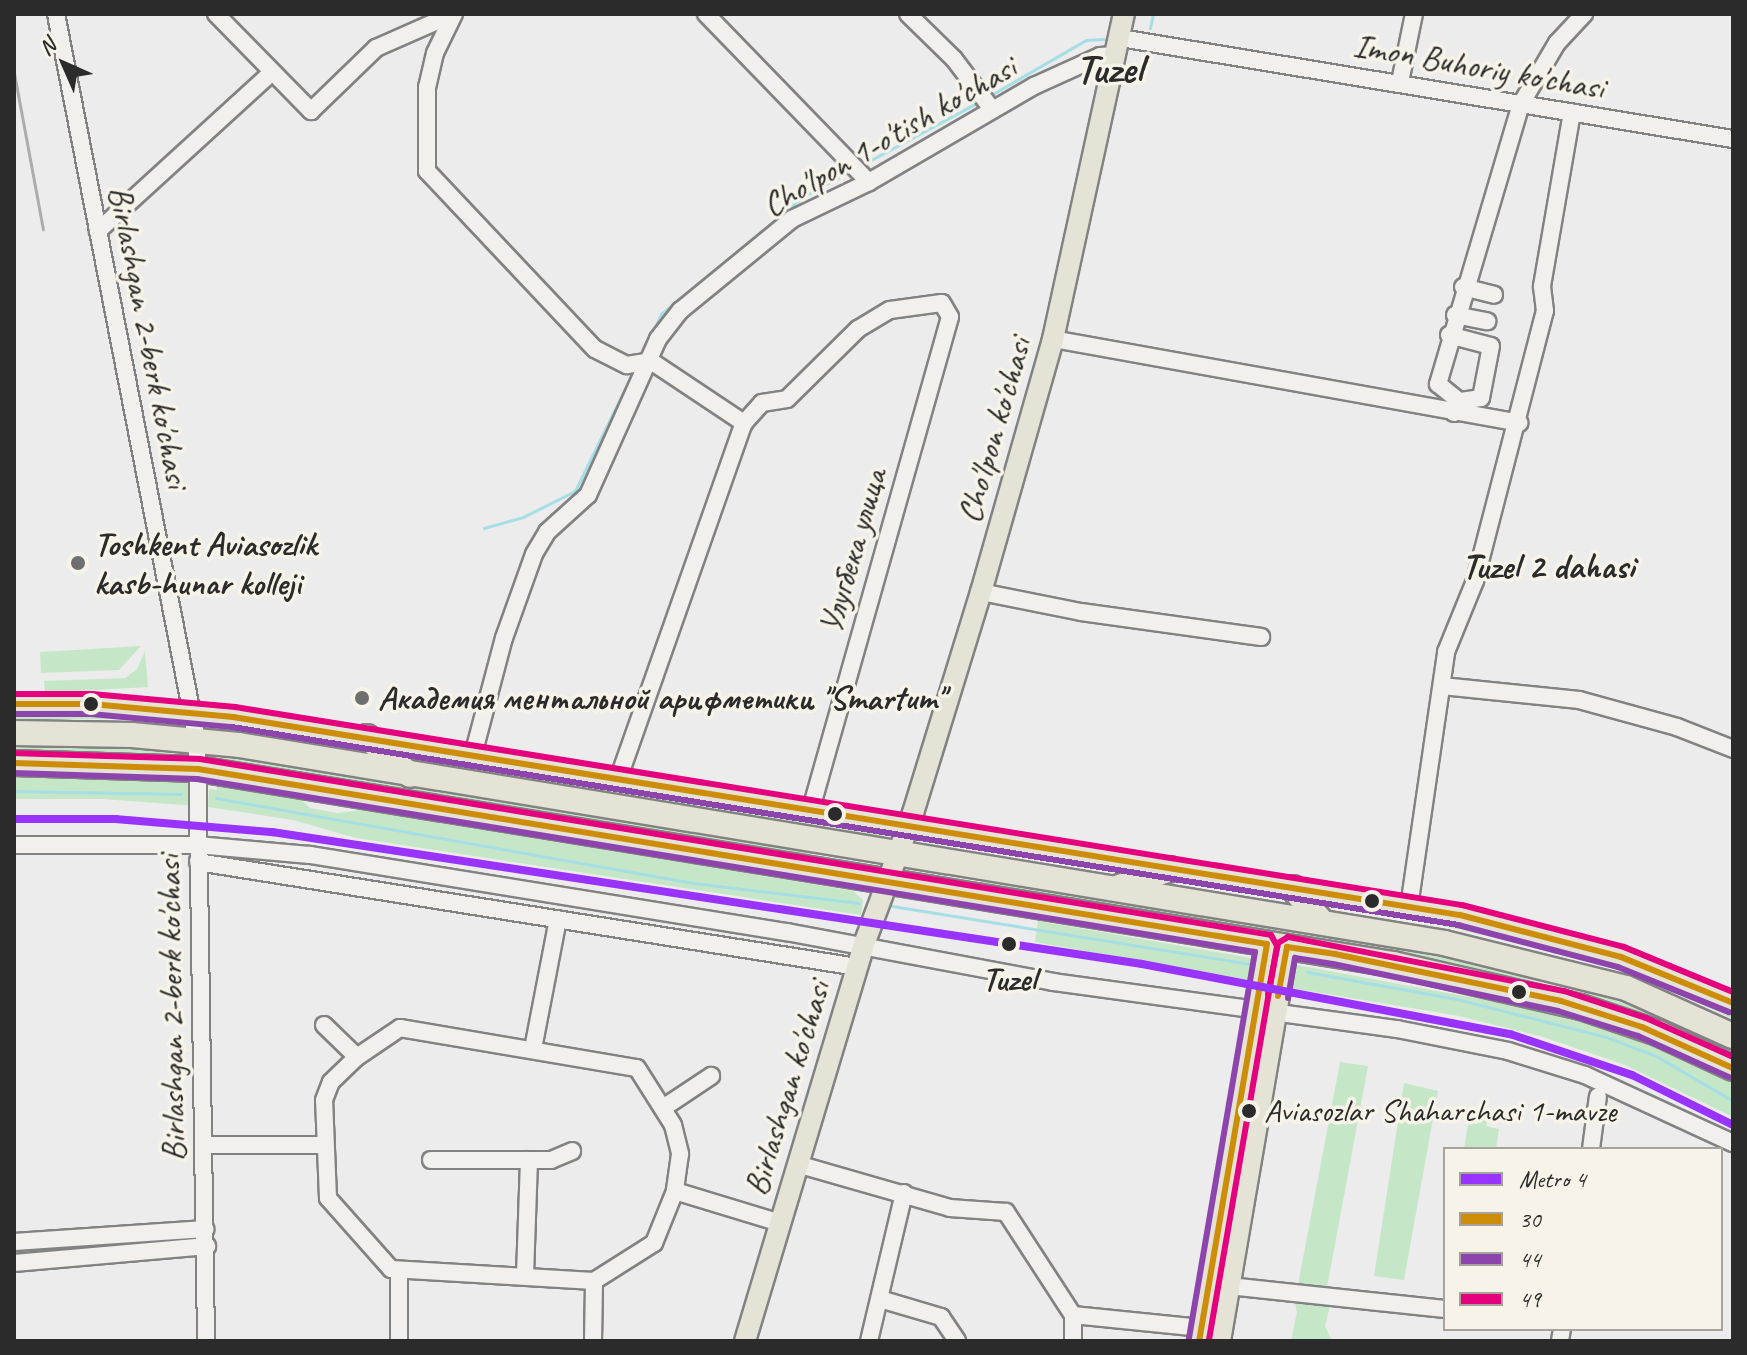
<!DOCTYPE html>
<html>
<head>
<meta charset="utf-8">
<style>
	body { margin:0 }
	#map { position:relative; width:1747px; height:1355px; overflow:hidden; background:#ececec; font-family:Caveat,sans-serif }
	div>[style] { position:absolute }
	[style*='--x'] { left:calc(var(--x)*1px); top:calc(var(--y)*1px); width:calc(var(--w)*1px); rotate:calc(var(--a)*1deg) }
	.green>* { inset:0; background:#c6e7c7 }
	.stream>* { height:3px; margin:-1.5px; padding:0 1.5px; transform-origin:1.5px; border-radius:1.5px; background:#a5dee4 }
	.roads { filter:drop-shadow(2px 0 #828282) drop-shadow(-2px 0 #828282) drop-shadow(0 2px #828282) drop-shadow(0 -2px #828282) }
	.minor>* { height:16px; margin:-8px; padding:0 8px; transform-origin:8px; border-radius:8px; background:#f1f0ed }
	.major>* { height:20px; margin:-10px; padding:0 10px; transform-origin:10px; border-radius:10px; background:#e5e3d5 }
	.highway>* { height:24px; margin:-12px; padding:0 12px; transform-origin:12px; border-radius:12px; background:#e5e3d5 }
	.rail>* { height:3px; margin:-1.5px; padding:0 1.5px; transform-origin:1.5px; border-radius:1.5px; background:#adacab }
	.bus-1>* { height:6px; margin:-3px; padding:0 3px; transform-origin:3px; border-radius:3px; background:#ce8d09 }
	.bus-2>* { height:6px; margin:-3px; padding:0 3px; transform-origin:3px; border-radius:3px; background:#8e44ad }
	.bus-3>* { height:6px; margin:-3px; padding:0 3px; transform-origin:3px; border-radius:3px; background:#e5007d }
	.metro-1>* { height:8px; margin:-4px; padding:0 4px; transform-origin:4px; border-radius:4px; background:#93f }
	.dots>* { width:22px; height:22px; translate:-50% -50%; box-sizing:border-box; border:4px solid #f7f3e8; border-radius:50% }
	span { translate:-50% -50%; white-space:nowrap; text-align:center; line-height:1.15; -webkit-text-stroke:7px #f7f3e8; paint-order:stroke }
	.bus-label { font-size:32px; color:#2b2b2b }
	.left { translate:0 -50%; text-align:left }
	.street-label { font-size:34px; color:#2b2b2b }
	.poi-label { font-size:34px; color:#2b2b2b; font-weight:700 }
	.stop-label { font-size:34px; color:#2b2b2b; font-weight:700 }
	.neighbourhood-label { font-size:36px; color:#2b2b2b; font-weight:700 }
	.district-label { font-size:42px; color:#2b2b2b; font-weight:700 }
	.frame { position:absolute; inset:0; border:16px solid #2b2b2b; pointer-events:none }
	.legend { position:absolute; left:1443px; top:1147px; width:280px; height:184px; box-sizing:border-box; background:#f7f3e8; border:2px solid #a5a39c; margin:0; padding:10px 14px; list-style:none; font-size:24px; color:#2b2b2b }
	.legend li { display:flex; align-items:center; gap:16px; height:40px }
	.legend b { width:40px; border:2px solid #a5a39c }
	.north { position:absolute; left:24px; top:24px; width:80px; height:80px; -webkit-text-stroke:6px #f7f3e8; paint-order:stroke; rotate:315deg; font-size:22px; font-weight:700; line-height:32px; text-align:center; color:#2b2b2b }
	.north::after { content:''; display:block; margin:auto; width:28px; height:36px; background:#2b2b2b; clip-path:polygon(50% 0,100% 100%,50% 72%,0 100%) }
</style>
</head>
<body>
<div id="map">
	<div class="green">
		<div style="clip-path:polygon(141px 646px,119px 670px,41px 673px,40px 652px)"></div>
		<div style="clip-path:polygon(145px 651px,148px 687px,45px 693px,44px 681px,125px 678px,137px 669px)"></div>
		<div style="clip-path:polygon(14px 711px,111px 714px,111px 719px,14px 720px)"></div>
		<div style="clip-path:polygon(206px 720px,367px 745px,384px 762px,223px 733px)"></div>
		<div style="clip-path:polygon(124px 746px,215px 754px,853px 857px,782px 852px,214px 760px,124px 752px,14px 753px,14px 747px)"></div>
		<div style="clip-path:polygon(391px 747px,888px 829px,883px 837px,765px 817px,747px 822px,407px 765px)"></div>
		<div style="clip-path:polygon(100px 774px,200px 781px,197px 806px,102px 799px,14px 799px,14px 775px)"></div>
		<div style="clip-path:polygon(217px 782px,297px 796px,310px 808px,337px 813px,361px 810px,431px 820px,853px 891px,863px 900px,861px 915px,356px 838px,293px 820px,208px 807px,209px 789px,217px 790px)"></div>
		<div style="clip-path:polygon(988px 879px,1453px 957px,1586px 989px,1691px 1029px,1733px 1050px,1733px 1056px,1658px 1020px,1545px 983px,1252px 927px,975px 884px)"></div>
		<div style="clip-path:polygon(1308px 897px,1569px 948px,1733px 1010px,1733px 1019px,1646px 979px,1568px 955px,1419px 920px,1312px 903px)"></div>
		<div style="clip-path:polygon(1038px 921px,1251px 958px,1248px 980px,1035px 942px)"></div>
		<div style="clip-path:polygon(1297px 965px,1583px 1018px,1664px 1046px,1733px 1081px,1733px 1117px,1625px 1065px,1543px 1037px,1459px 1016px,1291px 988px)"></div>
		<div style="clip-path:polygon(1340px 1062px,1368px 1066px,1326px 1293px,1297px 1290px)"></div>
		<div style="clip-path:polygon(1404px 1083px,1438px 1091px,1404px 1280px,1374px 1276px)"></div>
		<div style="clip-path:polygon(1470px 1112px,1488px 1115px,1486px 1126px,1499px 1129px,1496px 1149px,1464px 1149px)"></div>
		<div style="clip-path:polygon(1293px 1292px,1331px 1302px,1325px 1326px,1332px 1341px,1291px 1341px,1297px 1312px)"></div>
	</div>
	<div class="stream">
		<div style="--x:1150;--y:28;--w:14;--a:-78"></div>
		<div style="--x:991;--y:95;--w:110;--a:-30.1"></div>
		<div style="--x:1086;--y:40;--w:18;--a:-3"></div>
		<div style="--x:860;--y:166;--w:136;--a:-28.4"></div>
		<div style="--x:641;--y:356;--w:47;--a:-64.5"></div>
		<div style="--x:661;--y:314;--w:185;--a:-39.5"></div>
		<div style="--x:804;--y:196;--w:52;--a:-28.5"></div>
		<div style="--x:484;--y:528;--w:41;--a:-15.8"></div>
		<div style="--x:523;--y:517;--w:58;--a:-26.6"></div>
		<div style="--x:575;--y:491;--w:135;--a:-64"></div>
		<div style="--x:14;--y:791;--w:167;--a:1"></div>
		<div style="--x:216;--y:798;--w:485;--a:10.1"></div>
		<div style="--x:694;--y:883;--w:166;--a:6.9"></div>
		<div style="--x:892;--y:906;--w:362;--a:9.2"></div>
		<div style="--x:1307;--y:972;--w:152;--a:10.2"></div>
		<div style="--x:1457;--y:999;--w:154;--a:14.3"></div>
		<div style="--x:1606;--y:1037;--w:53;--a:20.8"></div>
		<div style="--x:1656;--y:1056;--w:89;--a:30.3"></div>
		<div style="--x:14;--y:1251;--w:174;--a:-3.9"></div>
	</div>
	<div class="roads">
		<div class="minor">
			<div style="--x:56;--y:14;--w:740;--a:79.01"></div>
			<div style="--x:197;--y:740;--w:601;--a:89.14"></div>
			<div style="--x:216;--y:14;--w:136;--a:45.6"></div>
			<div style="--x:311;--y:111;--w:91;--a:-44.1"></div>
			<div style="--x:376;--y:48;--w:84;--a:-23.8"></div>
			<div style="--x:454;--y:14;--w:43;--a:116"></div>
			<div style="--x:435;--y:53;--w:35;--a:103"></div>
			<div style="--x:427;--y:87;--w:84;--a:90"></div>
			<div style="--x:427;--y:171;--w:245;--a:46.7"></div>
			<div style="--x:595;--y:349;--w:36;--a:27"></div>
			<div style="--x:627;--y:365;--w:24;--a:-9"></div>
			<div style="--x:651;--y:361;--w:112;--a:33.7"></div>
			<div style="--x:706;--y:14;--w:234;--a:45.9"></div>
			<div style="--x:908;--y:14;--w:64;--a:44.4"></div>
			<div style="--x:954;--y:59;--w:61;--a:52.9"></div>
			<div style="--x:1120;--y:38;--w:621;--a:9.36"></div>
			<div style="--x:1400;--y:82;--w:69;--a:-78.4"></div>
			<div style="--x:98;--y:231;--w:234;--a:-42.4"></div>
			<div style="--x:1463;--y:287;--w:32;--a:14"></div>
			<div style="--x:1455;--y:315;--w:33;--a:11"></div>
			<div style="--x:1449;--y:335;--w:43;--a:14.7"></div>
			<div style="--x:1491;--y:346;--w:53;--a:100.9"></div>
			<div style="--x:1481;--y:398;--w:22;--a:172"></div>
			<div style="--x:1053;--y:339;--w:474;--a:10.2"></div>
			<div style="--x:1454;--y:413;--w:13;--a:-67"></div>
			<div style="--x:1459;--y:401;--w:27;--a:-141"></div>
			<div style="--x:1438;--y:384;--w:292;--a:-73.5"></div>
			<div style="--x:1521;--y:104;--w:71;--a:-59.5"></div>
			<div style="--x:1557;--y:43;--w:40;--a:-47"></div>
			<div style="--x:981;--y:592;--w:102;--a:11.3"></div>
			<div style="--x:1081;--y:612;--w:182;--a:7.9"></div>
			<div style="--x:1442;--y:686;--w:138;--a:5.8"></div>
			<div style="--x:1579;--y:700;--w:102;--a:15.4"></div>
			<div style="--x:1677;--y:727;--w:60;--a:21.4"></div>
			<div style="--x:473;--y:755;--w:121;--a:-75.2"></div>
			<div style="--x:504;--y:638;--w:89;--a:-70.3"></div>
			<div style="--x:534;--y:554;--w:26;--a:-59"></div>
			<div style="--x:547;--y:532;--w:55;--a:-42.1"></div>
			<div style="--x:588;--y:495;--w:171;--a:-65.8"></div>
			<div style="--x:658;--y:339;--w:37;--a:-52"></div>
			<div style="--x:681;--y:310;--w:144;--a:-39.3"></div>
			<div style="--x:792;--y:219;--w:85;--a:-25.7"></div>
			<div style="--x:869;--y:182;--w:191;--a:-30.2"></div>
			<div style="--x:1034;--y:86;--w:72;--a:-24.4"></div>
			<div style="--x:1100;--y:56;--w:16;--a:-4"></div>
			<div style="--x:619;--y:777;--w:375;--a:-70.6"></div>
			<div style="--x:744;--y:423;--w:27;--a:-48"></div>
			<div style="--x:762;--y:403;--w:25;--a:-9"></div>
			<div style="--x:787;--y:399;--w:100;--a:-44.6"></div>
			<div style="--x:858;--y:329;--w:37;--a:-31"></div>
			<div style="--x:890;--y:310;--w:52;--a:-7.7"></div>
			<div style="--x:942;--y:303;--w:16;--a:60"></div>
			<div style="--x:950;--y:317;--w:511;--a:105.78"></div>
			<div style="--x:14;--y:845;--w:183;--a:0"></div>
			<div style="--x:197;--y:845;--w:113;--a:5.1"></div>
			<div style="--x:310;--y:855;--w:483;--a:9.2"></div>
			<div style="--x:787;--y:932;--w:271;--a:10.6"></div>
			<div style="--x:1053;--y:982;--w:347;--a:7.8"></div>
			<div style="--x:1397;--y:1029;--w:113;--a:11.2"></div>
			<div style="--x:1508;--y:1051;--w:81;--a:17.3"></div>
			<div style="--x:1585;--y:1075;--w:163;--a:24.7"></div>
			<div style="--x:198;--y:862;--w:667;--a:9.05"></div>
			<div style="--x:1409;--y:907;--w:258;--a:-81.7"></div>
			<div style="--x:1446;--y:652;--w:77;--a:-67.8"></div>
			<div style="--x:1475;--y:581;--w:279;--a:-75.5"></div>
			<div style="--x:1545;--y:311;--w:25;--a:-97"></div>
			<div style="--x:1542;--y:286;--w:176;--a:-80.2"></div>
			<div style="--x:324;--y:1025;--w:46;--a:44.1"></div>
			<div style="--x:400;--y:1028;--w:240;--a:9.6"></div>
			<div style="--x:637;--y:1068;--w:67;--a:57.7"></div>
			<div style="--x:673;--y:1125;--w:30;--a:76"></div>
			<div style="--x:680;--y:1154;--w:37;--a:98"></div>
			<div style="--x:675;--y:1191;--w:56;--a:112"></div>
			<div style="--x:654;--y:1243;--w:71;--a:147.7"></div>
			<div style="--x:594;--y:1281;--w:203;--a:-176.6"></div>
			<div style="--x:391;--y:1269;--w:95;--a:-131.6"></div>
			<div style="--x:328;--y:1198;--w:98;--a:-92.3"></div>
			<div style="--x:324;--y:1100;--w:19;--a:-69"></div>
			<div style="--x:331;--y:1082;--w:36;--a:-44"></div>
			<div style="--x:357;--y:1057;--w:52;--a:-34"></div>
			<div style="--x:533;--y:1049;--w:132;--a:-79.1"></div>
			<div style="--x:663;--y:1108;--w:58;--a:-33.7"></div>
			<div style="--x:206;--y:1145;--w:118;--a:0"></div>
			<div style="--x:1591;--y:1149;--w:53;--a:-82.5"></div>
			<div style="--x:431;--y:1160;--w:120;--a:0"></div>
			<div style="--x:551;--y:1160;--w:23;--a:-23"></div>
			<div style="--x:797;--y:1164;--w:159;--a:16"></div>
			<div style="--x:950;--y:1208;--w:56;--a:4.1"></div>
			<div style="--x:1006;--y:1212;--w:123;--a:57"></div>
			<div style="--x:1073;--y:1315;--w:129;--a:5.8"></div>
			<div style="--x:675;--y:1191;--w:110;--a:16.9"></div>
			<div style="--x:14;--y:1242;--w:192;--a:-3.9"></div>
			<div style="--x:14;--y:1263;--w:194;--a:-5"></div>
			<div style="--x:525;--y:1275;--w:115;--a:-88"></div>
			<div style="--x:1229;--y:1286;--w:217;--a:6.1"></div>
			<div style="--x:880;--y:1299;--w:64;--a:16.4"></div>
			<div style="--x:941;--y:1317;--w:29;--a:56"></div>
			<div style="--x:399;--y:1341;--w:68;--a:-90"></div>
			<div style="--x:593;--y:1341;--w:60;--a:-89"></div>
			<div style="--x:869;--y:1341;--w:152;--a:-76.7"></div>
			<div style="--x:1073;--y:1341;--w:26;--a:-90"></div>
			<div style="--x:1560;--y:1341;--w:12;--a:-81"></div>
		</div>
		<div class="major">
			<div style="--x:14;--y:704;--w:77;--a:0"></div>
			<div style="--x:91;--y:704;--w:143;--a:5.2"></div>
			<div style="--x:233;--y:717;--w:1243;--a:9.17"></div>
			<div style="--x:1460;--y:915;--w:166;--a:14.6"></div>
			<div style="--x:1621;--y:957;--w:121;--a:22.3"></div>
			<div style="--x:745;--y:1341;--w:411;--a:-73.3"></div>
			<div style="--x:863;--y:947;--w:143;--a:-69.5"></div>
			<div style="--x:913;--y:813;--w:231;--a:-72.9"></div>
			<div style="--x:981;--y:592;--w:263;--a:-74.1"></div>
			<div style="--x:1053;--y:339;--w:333;--a:-77.7"></div>
			<div style="--x:1199;--y:1341;--w:403;--a:-80.3"></div>
			<div style="--x:1220;--y:1341;--w:400;--a:-80.3"></div>
		</div>
		<div class="highway">
			<div style="--x:14;--y:733;--w:118;--a:1"></div>
			<div style="--x:132;--y:735;--w:107;--a:5.3"></div>
			<div style="--x:239;--y:745;--w:1221;--a:9.33"></div>
			<div style="--x:1444;--y:943;--w:187;--a:13.9"></div>
			<div style="--x:1626;--y:988;--w:117;--a:24.2"></div>
			<div style="--x:367;--y:737;--w:57;--a:41.5"></div>
			<div style="--x:14;--y:763;--w:184;--a:1.9"></div>
			<div style="--x:198;--y:769;--w:1211;--a:9.27"></div>
			<div style="--x:1393;--y:964;--w:193;--a:12.9"></div>
			<div style="--x:1581;--y:1007;--w:81;--a:18.7"></div>
			<div style="--x:1658;--y:1033;--w:83;--a:25"></div>
			<div style="--x:1119;--y:887;--w:54;--a:-19.4"></div>
			<div style="--x:1293;--y:888;--w:45;--a:49.5"></div>
		</div>
	</div>
	<div class="rail">
		<div style="--x:14;--y:73;--w:159;--a:79.5"></div>
	</div>
	<div class="bus-1">
		<div style="--x:14;--y:704;--w:77;--a:0"></div>
		<div style="--x:91;--y:704;--w:143;--a:5.2"></div>
		<div style="--x:233;--y:717;--w:1243;--a:9.17"></div>
		<div style="--x:1460;--y:915;--w:166;--a:14.6"></div>
		<div style="--x:1621;--y:957;--w:121;--a:22.3"></div>
		<div style="--x:14;--y:763;--w:184;--a:1.9"></div>
		<div style="--x:198;--y:769;--w:1083;--a:9.3"></div>
		<div style="--x:1267;--y:944;--w:403;--a:99.7"></div>
		<div style="--x:1278;--y:996;--w:50;--a:-79.6"></div>
		<div style="--x:1287;--y:947;--w:49;--a:8.3"></div>
		<div style="--x:1335;--y:954;--w:231;--a:11.7"></div>
		<div style="--x:1561;--y:1001;--w:85;--a:17.8"></div>
		<div style="--x:1642;--y:1027;--w:100;--a:24.3"></div>
	</div>
	<div class="bus-2">
		<div style="--x:14;--y:714;--w:77;--a:0"></div>
		<div style="--x:91;--y:714;--w:142;--a:5.3"></div>
		<div style="--x:232;--y:727;--w:1242;--a:9.17"></div>
		<div style="--x:1458;--y:925;--w:165;--a:14.7"></div>
		<div style="--x:1618;--y:967;--w:120;--a:22.1"></div>
		<div style="--x:14;--y:773;--w:183;--a:1.9"></div>
		<div style="--x:197;--y:779;--w:1072;--a:9.29"></div>
		<div style="--x:1255;--y:952;--w:393;--a:99.7"></div>
		<div style="--x:1288;--y:998;--w:41;--a:-80.1"></div>
		<div style="--x:1295;--y:958;--w:38;--a:9"></div>
		<div style="--x:1333;--y:964;--w:230;--a:11.8"></div>
		<div style="--x:1558;--y:1011;--w:84;--a:17.4"></div>
		<div style="--x:1638;--y:1036;--w:100;--a:24.3"></div>
	</div>
	<div class="bus-3">
		<div style="--x:14;--y:694;--w:78;--a:0"></div>
		<div style="--x:92;--y:694;--w:144;--a:5.2"></div>
		<div style="--x:235;--y:707;--w:1243;--a:9.17"></div>
		<div style="--x:1462;--y:905;--w:167;--a:14.5"></div>
		<div style="--x:1624;--y:947;--w:118;--a:22.4"></div>
		<div style="--x:14;--y:753;--w:186;--a:1.8"></div>
		<div style="--x:200;--y:759;--w:1085;--a:9.33"></div>
		<div style="--x:1271;--y:935;--w:13;--a:61"></div>
		<div style="--x:1277;--y:946;--w:401;--a:99.8"></div>
		<div style="--x:1268;--y:994;--w:52;--a:-78.9"></div>
		<div style="--x:1278;--y:943;--w:12;--a:-31"></div>
		<div style="--x:1288;--y:937;--w:281;--a:11.1"></div>
		<div style="--x:1564;--y:991;--w:86;--a:18.2"></div>
		<div style="--x:1646;--y:1018;--w:95;--a:24.1"></div>
	</div>
	<div class="metro-1">
		<div style="--x:14;--y:819;--w:102;--a:0"></div>
		<div style="--x:116;--y:819;--w:157;--a:4.8"></div>
		<div style="--x:272;--y:832;--w:880;--a:8.63"></div>
		<div style="--x:1142;--y:964;--w:375;--a:10.8"></div>
		<div style="--x:1510;--y:1034;--w:129;--a:18.6"></div>
		<div style="--x:1632;--y:1075;--w:113;--a:26.3"></div>
	</div>
	<div class="dots">
		<div style="left:78px;top:563px;background:#6f6f6f"></div>
		<div style="left:362px;top:698px;background:#6f6f6f"></div>
		<div style="left:91px;top:704px;background:#2b2b2b"></div>
		<div style="left:835px;top:814px;background:#2b2b2b"></div>
		<div style="left:1372px;top:901px;background:#2b2b2b"></div>
		<div style="left:1009px;top:944px;background:#2b2b2b"></div>
		<div style="left:1519px;top:992px;background:#2b2b2b"></div>
		<div style="left:1249px;top:1111px;background:#2b2b2b"></div>
	</div>
	<div class="bus-label">
		<span class="left" style="left:1264px;top:1111px">Aviasozlar Shaharchasi 1-mavze</span>
	</div>
	<div class="street-label">
		<span style="left:1479px;top:66px;rotate:10deg">Imon Buhoriy ko'chasi</span>
		<span style="left:889px;top:136px;rotate:-30deg">Cho'lpon 1-o'tish ko'chasi</span>
		<span style="left:149px;top:337px;rotate:79deg">Birlashgan 2-berk ko'chasi</span>
		<span style="left:994px;top:430px;rotate:-74deg">Cho'lpon ko'chasi</span>
		<span style="left:852px;top:551px;rotate:-74deg">Улугбека улица</span>
		<span style="left:171px;top:1008px;rotate:-91deg">Birlashgan 2-berk ko'chasi</span>
		<span style="left:787px;top:1088px;rotate:-73deg">Birlashgan ko'chasi</span>
	</div>
	<div class="poi-label">
		<span class="left" style="left:94px;top:563px">Toshkent Aviasozlik<br>kasb-hunar kolleji</span>
		<span class="left" style="left:378px;top:698px">Академия ментальной арифметики "Smartum"</span>
	</div>
	<div class="stop-label">
		<span style="left:1009px;top:979px">Tuzel</span>
	</div>
	<div class="neighbourhood-label">
		<span style="left:1548px;top:567px">Tuzel 2 dahasi</span>
	</div>
	<div class="district-label">
		<span style="left:1109px;top:69px">Tuzel</span>
	</div>
	<div class="frame"></div>
	<ul class="legend">
	<li><b style="height:10px;background:#93f"></b>Metro 4</li>
	<li><b style="height:10px;background:#ce8d09"></b>30</li>
	<li><b style="height:10px;background:#8e44ad"></b>44</li>
	<li><b style="height:10px;background:#e5007d"></b>49</li>
	</ul>
	<div class="north">N</div>
</div>
</body>
</html>
